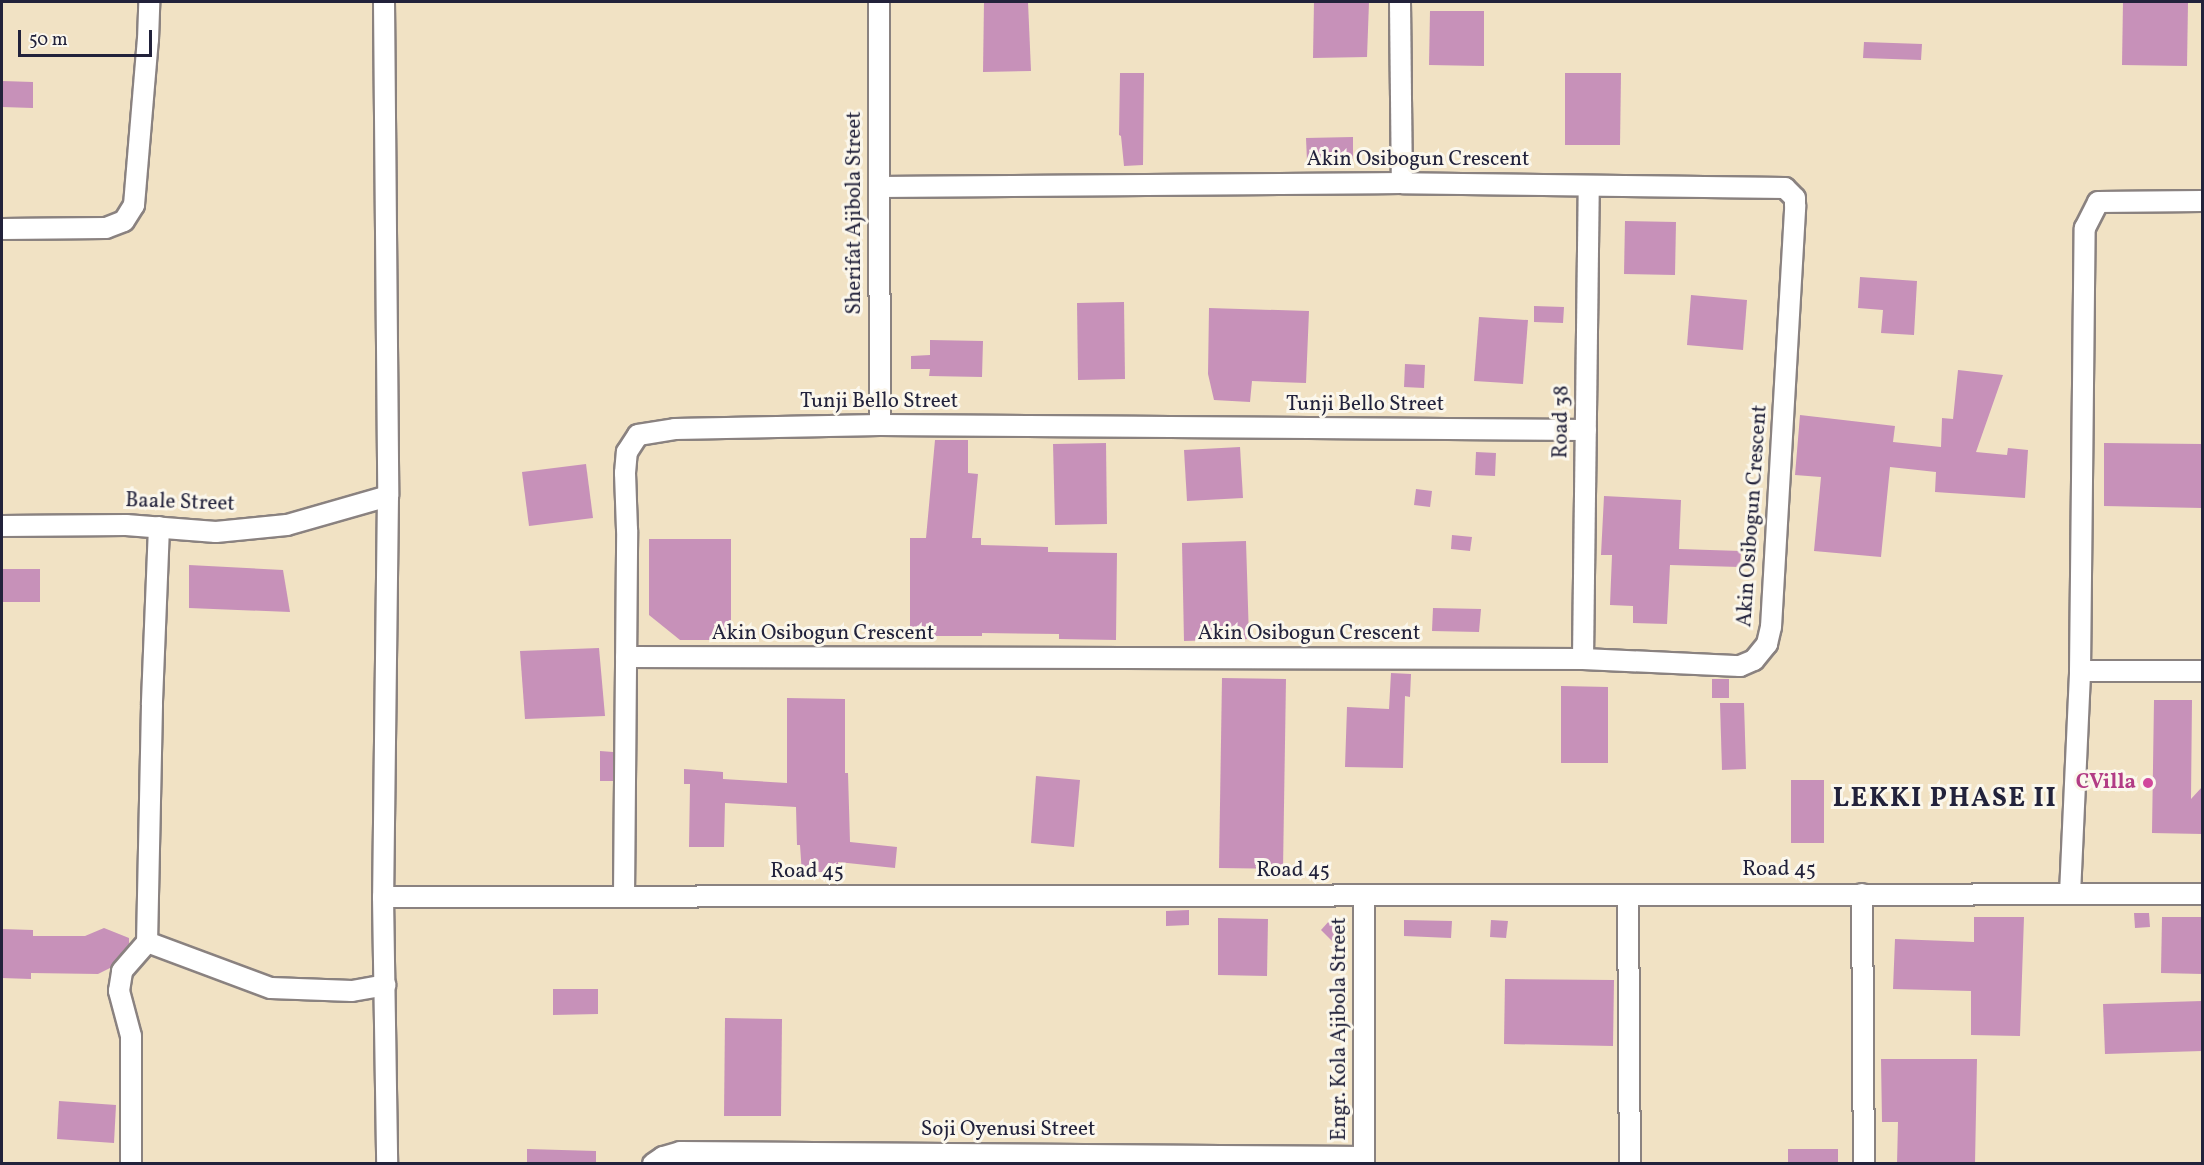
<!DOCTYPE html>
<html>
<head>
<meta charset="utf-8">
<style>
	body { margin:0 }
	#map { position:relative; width:2204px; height:1165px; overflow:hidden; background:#f1e2c4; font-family:Vollkorn,serif }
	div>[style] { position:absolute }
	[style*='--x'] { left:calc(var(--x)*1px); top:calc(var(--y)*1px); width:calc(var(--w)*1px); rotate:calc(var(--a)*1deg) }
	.building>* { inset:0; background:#c791b9 }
	.roads { filter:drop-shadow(2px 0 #8a8280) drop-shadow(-2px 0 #8a8280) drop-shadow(0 2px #8a8280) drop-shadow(0 -2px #8a8280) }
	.minor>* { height:20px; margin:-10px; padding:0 10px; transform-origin:10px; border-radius:10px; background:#fff }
	.dots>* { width:16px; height:16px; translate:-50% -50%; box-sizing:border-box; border:3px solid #fbf7ec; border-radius:50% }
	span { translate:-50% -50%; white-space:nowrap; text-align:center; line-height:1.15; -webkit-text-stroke:6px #fbf7ec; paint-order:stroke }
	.street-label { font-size:21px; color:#22223b }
	.hotel-label { font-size:21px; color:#b23c85; font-weight:700 }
	.right { translate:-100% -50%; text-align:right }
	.district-label { font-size:27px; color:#22223b; font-weight:700; letter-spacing:1.5px }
	.frame { position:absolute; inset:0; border:3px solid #22223b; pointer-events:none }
	.scale { position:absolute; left:18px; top:30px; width:134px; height:27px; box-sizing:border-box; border:3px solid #22223b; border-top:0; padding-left:8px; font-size:18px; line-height:21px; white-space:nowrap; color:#22223b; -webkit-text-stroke:4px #fbf7ec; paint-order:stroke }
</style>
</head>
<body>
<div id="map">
	<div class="building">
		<div style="clip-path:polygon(984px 2px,1028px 2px,1031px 71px,983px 72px)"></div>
		<div style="clip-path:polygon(1314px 2px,1369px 2px,1367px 57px,1313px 58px)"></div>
		<div style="clip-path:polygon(2123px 2px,2188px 2px,2187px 66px,2122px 65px)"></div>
		<div style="clip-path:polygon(1430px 11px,1484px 11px,1484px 66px,1429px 65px)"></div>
		<div style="clip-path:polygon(1864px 42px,1922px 44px,1921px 60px,1863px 58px)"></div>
		<div style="clip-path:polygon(1120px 73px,1144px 73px,1143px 165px,1124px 166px,1121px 136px,1119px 135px)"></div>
		<div style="clip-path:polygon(1565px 73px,1621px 73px,1620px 145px,1565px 145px)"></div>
		<div style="clip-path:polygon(2px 81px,33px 82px,33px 108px,2px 107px)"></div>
		<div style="clip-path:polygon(1353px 137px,1353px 159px,1307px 161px,1306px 138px)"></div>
		<div style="clip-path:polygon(1625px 221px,1676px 222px,1675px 275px,1624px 274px)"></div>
		<div style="clip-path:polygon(1860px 277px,1917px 281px,1914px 335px,1881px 333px,1883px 310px,1858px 308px)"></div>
		<div style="clip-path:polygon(1691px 295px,1747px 300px,1743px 350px,1687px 345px)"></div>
		<div style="clip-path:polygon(1124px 302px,1125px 379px,1078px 380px,1077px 303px)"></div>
		<div style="clip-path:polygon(1534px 306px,1564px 307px,1563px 323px,1534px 322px)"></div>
		<div style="clip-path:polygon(1209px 308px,1309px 311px,1306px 383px,1252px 381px,1250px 402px,1214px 400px,1208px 374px)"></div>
		<div style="clip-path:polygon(1479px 317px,1528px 320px,1523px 384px,1474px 381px)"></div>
		<div style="clip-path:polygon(930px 340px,983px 341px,982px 377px,929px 376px,930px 369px,911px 369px,911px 356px,930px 355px)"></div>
		<div style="clip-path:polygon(1405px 364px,1425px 365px,1424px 388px,1404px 387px)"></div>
		<div style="clip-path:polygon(1958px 370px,2003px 375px,1976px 452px,2007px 455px,2008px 448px,2028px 450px,2025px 498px,1935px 492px,1936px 472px,1890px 467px,1881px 557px,1814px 551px,1821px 477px,1795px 475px,1800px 415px,1895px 426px,1893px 442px,1941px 447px,1942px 418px,1953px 419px)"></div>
		<div style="clip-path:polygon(935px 440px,968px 440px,968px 473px,978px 474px,972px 538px,981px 538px,981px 545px,1048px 547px,1048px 552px,1117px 553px,1116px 640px,1059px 639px,1059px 634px,982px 633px,982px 636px,910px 636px,910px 538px,926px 538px)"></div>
		<div style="clip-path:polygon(1106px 443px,1107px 524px,1055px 525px,1053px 444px)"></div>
		<div style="clip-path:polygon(2104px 443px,2202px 444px,2202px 508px,2104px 506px)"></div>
		<div style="clip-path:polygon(1240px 447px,1243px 498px,1187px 501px,1184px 450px)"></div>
		<div style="clip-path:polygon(1476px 452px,1496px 453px,1495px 476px,1475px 475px)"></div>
		<div style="clip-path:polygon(586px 464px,593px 518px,529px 526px,522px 472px)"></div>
		<div style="clip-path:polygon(1416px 489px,1432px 491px,1430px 507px,1414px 505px)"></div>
		<div style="clip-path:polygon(1604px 496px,1681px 500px,1679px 549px,1741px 551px,1740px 567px,1670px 565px,1667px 624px,1633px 623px,1633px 606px,1610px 605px,1612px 555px,1601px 555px)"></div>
		<div style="clip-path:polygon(1452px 535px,1472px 537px,1470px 551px,1451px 549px)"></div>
		<div style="clip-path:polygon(649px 539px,731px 539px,731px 640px,680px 640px,649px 615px)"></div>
		<div style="clip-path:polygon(1246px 541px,1249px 639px,1184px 641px,1182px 543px)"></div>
		<div style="clip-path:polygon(189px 565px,283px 570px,290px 612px,189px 608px)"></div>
		<div style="clip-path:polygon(2px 569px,40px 569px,40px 602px,2px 602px)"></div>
		<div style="clip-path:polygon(1433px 608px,1481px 609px,1479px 632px,1432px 631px)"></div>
		<div style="clip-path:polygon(599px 648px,605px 716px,525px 719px,520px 651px)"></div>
		<div style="clip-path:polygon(1391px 673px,1411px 674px,1410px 697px,1405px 696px,1403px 768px,1345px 767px,1347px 707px,1389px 709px)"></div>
		<div style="clip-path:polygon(1222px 678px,1286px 679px,1283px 869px,1219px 868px)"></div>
		<div style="clip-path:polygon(1712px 679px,1729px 679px,1729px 698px,1712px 698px)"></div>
		<div style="clip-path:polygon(1561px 686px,1608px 687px,1608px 763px,1561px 763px)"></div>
		<div style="clip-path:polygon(787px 698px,845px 699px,845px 773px,848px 773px,850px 842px,897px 847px,895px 868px,838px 862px,839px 871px,802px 874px,800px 845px,797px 845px,796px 807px,725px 803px,724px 847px,689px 847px,690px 784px,684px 784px,684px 769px,723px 772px,723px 779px,787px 783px)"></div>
		<div style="clip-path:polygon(2154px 700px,2192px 700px,2191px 799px,2202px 787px,2202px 834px,2152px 833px)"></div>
		<div style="clip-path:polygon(1720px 703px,1744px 703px,1746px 769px,1722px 770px)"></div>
		<div style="clip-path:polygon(600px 751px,613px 752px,613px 781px,600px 781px)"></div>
		<div style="clip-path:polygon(1036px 776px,1080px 780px,1074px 847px,1031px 843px)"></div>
		<div style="clip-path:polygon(1791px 780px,1824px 780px,1824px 843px,1791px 843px)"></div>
		<div style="clip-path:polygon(1189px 910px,1189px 925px,1166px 926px,1166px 911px)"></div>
		<div style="clip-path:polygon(2134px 913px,2149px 913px,2150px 927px,2135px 928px)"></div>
		<div style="clip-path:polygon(1974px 917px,2024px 917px,2020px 1036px,1971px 1035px,1971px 991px,1893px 989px,1895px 939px,1974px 942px)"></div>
		<div style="clip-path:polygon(2162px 917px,2202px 917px,2202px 974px,2161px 973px)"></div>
		<div style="clip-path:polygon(1218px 918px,1268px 919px,1267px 976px,1218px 975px)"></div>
		<div style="clip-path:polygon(1330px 920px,1346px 935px,1336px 945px,1321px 930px)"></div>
		<div style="clip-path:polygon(1404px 920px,1452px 921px,1451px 938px,1404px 936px)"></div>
		<div style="clip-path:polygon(1491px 920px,1508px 921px,1506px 938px,1490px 937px)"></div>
		<div style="clip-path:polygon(104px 928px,129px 938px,129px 944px,110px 968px,98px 974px,31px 973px,31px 979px,2px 978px,2px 929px,33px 930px,33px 936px,85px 936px)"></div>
		<div style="clip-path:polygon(1505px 979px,1614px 980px,1613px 1046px,1504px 1044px)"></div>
		<div style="clip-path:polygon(553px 989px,598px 989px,598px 1014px,553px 1015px)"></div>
		<div style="clip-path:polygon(2202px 1001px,2202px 1051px,2105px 1054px,2103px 1004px)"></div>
		<div style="clip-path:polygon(725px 1018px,782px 1019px,781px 1116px,724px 1116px)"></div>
		<div style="clip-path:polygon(1881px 1059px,1977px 1059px,1975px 1164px,1897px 1164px,1898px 1122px,1882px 1122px)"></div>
		<div style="clip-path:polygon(59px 1101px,116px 1105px,114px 1143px,57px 1139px)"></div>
		<div style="clip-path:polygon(527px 1149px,596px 1151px,596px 1164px,527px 1164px)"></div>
		<div style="clip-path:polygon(1788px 1149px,1838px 1149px,1838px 1164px,1788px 1164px)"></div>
	</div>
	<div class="roads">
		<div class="minor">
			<div style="--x:384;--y:2;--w:494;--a:89.5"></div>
			<div style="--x:388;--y:496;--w:401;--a:90.7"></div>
			<div style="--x:383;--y:897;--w:267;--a:89.1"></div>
			<div style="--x:879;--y:2;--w:423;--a:89.9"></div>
			<div style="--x:1400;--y:2;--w:181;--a:89.4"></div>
			<div style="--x:2;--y:229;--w:104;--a:-0.6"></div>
			<div style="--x:106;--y:228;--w:19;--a:-21"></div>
			<div style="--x:124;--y:221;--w:19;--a:-58"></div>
			<div style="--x:134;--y:205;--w:166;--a:-85.2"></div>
			<div style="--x:148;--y:40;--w:38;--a:-88"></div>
			<div style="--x:2;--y:526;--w:124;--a:-0.5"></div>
			<div style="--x:126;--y:525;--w:90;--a:4.4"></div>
			<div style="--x:216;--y:532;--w:71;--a:-5.6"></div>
			<div style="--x:287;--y:525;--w:105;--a:-16"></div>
			<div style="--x:159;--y:527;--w:178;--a:92.3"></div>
			<div style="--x:152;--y:705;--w:237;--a:91.2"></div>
			<div style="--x:147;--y:942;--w:132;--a:20.4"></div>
			<div style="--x:271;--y:988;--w:81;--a:2.1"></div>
			<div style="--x:352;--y:991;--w:34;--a:-10"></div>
			<div style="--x:626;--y:657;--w:957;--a:0.12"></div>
			<div style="--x:1583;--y:659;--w:157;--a:2.6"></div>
			<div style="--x:1740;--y:666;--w:15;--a:-23"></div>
			<div style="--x:1754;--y:660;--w:21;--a:-51"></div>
			<div style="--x:1767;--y:644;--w:17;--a:-77"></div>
			<div style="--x:1771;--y:627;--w:423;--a:-86.7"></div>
			<div style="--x:1795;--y:205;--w:7;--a:-90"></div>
			<div style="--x:1795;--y:198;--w:14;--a:-135"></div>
			<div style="--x:1785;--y:188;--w:383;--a:-179.3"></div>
			<div style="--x:1402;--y:183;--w:523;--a:179.56"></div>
			<div style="--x:1583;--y:659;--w:473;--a:-89.3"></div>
			<div style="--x:2080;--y:671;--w:122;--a:0"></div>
			<div style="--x:1862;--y:894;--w:270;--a:89.6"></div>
			<div style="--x:2070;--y:894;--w:223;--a:-87.4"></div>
			<div style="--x:2080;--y:671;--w:443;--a:-89.4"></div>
			<div style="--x:2085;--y:228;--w:29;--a:-63"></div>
			<div style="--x:2098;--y:202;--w:104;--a:-0.6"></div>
			<div style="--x:1364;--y:895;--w:269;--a:90"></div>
			<div style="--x:1628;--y:895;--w:269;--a:89.6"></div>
			<div style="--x:624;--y:896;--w:366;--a:-89.5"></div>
			<div style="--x:627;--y:530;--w:57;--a:-92"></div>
			<div style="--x:625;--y:473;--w:21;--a:-85"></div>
			<div style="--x:627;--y:452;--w:20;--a:-57"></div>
			<div style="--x:638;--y:435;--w:37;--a:-9"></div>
			<div style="--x:675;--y:429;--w:205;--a:-1.1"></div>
			<div style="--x:880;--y:425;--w:706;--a:0.41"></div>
			<div style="--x:383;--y:897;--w:1819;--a:-0.09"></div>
			<div style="--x:131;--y:1164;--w:128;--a:-90"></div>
			<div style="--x:131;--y:1036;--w:47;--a:-104.9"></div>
			<div style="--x:119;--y:991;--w:20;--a:-81"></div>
			<div style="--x:122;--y:971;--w:38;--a:-49"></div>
			<div style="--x:653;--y:1164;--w:12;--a:-35"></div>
			<div style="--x:663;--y:1157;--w:18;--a:-16"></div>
			<div style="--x:680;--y:1152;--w:684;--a:0.42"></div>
		</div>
	</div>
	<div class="dots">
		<div style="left:2148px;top:783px;background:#d1479c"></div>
	</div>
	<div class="street-label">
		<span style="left:1418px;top:160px">Akin Osibogun Crescent</span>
		<span style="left:855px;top:213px;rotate:-90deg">Sherifat Ajibola Street</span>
		<span style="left:879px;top:402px">Tunji Bello Street</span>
		<span style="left:1365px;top:405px">Tunji Bello Street</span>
		<span style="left:1562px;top:422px;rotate:-89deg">Road 38</span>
		<span style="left:180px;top:503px;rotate:2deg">Baale Street</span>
		<span style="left:1753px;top:516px;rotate:-86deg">Akin Osibogun Crescent</span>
		<span style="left:823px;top:634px">Akin Osibogun Crescent</span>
		<span style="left:1309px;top:634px">Akin Osibogun Crescent</span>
		<span style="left:1779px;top:870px">Road 45</span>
		<span style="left:1293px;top:871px">Road 45</span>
		<span style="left:807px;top:872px">Road 45</span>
		<span style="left:1340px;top:1029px;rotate:-90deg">Engr. Kola Ajibola Street</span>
		<span style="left:1008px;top:1130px">Soji Oyenusi Street</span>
	</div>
	<div class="hotel-label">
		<span class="right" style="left:2136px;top:783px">CVilla</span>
	</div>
	<div class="district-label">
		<span style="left:1945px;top:800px">LEKKI PHASE II</span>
	</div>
	<div class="frame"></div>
	<div class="scale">50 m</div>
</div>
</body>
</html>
